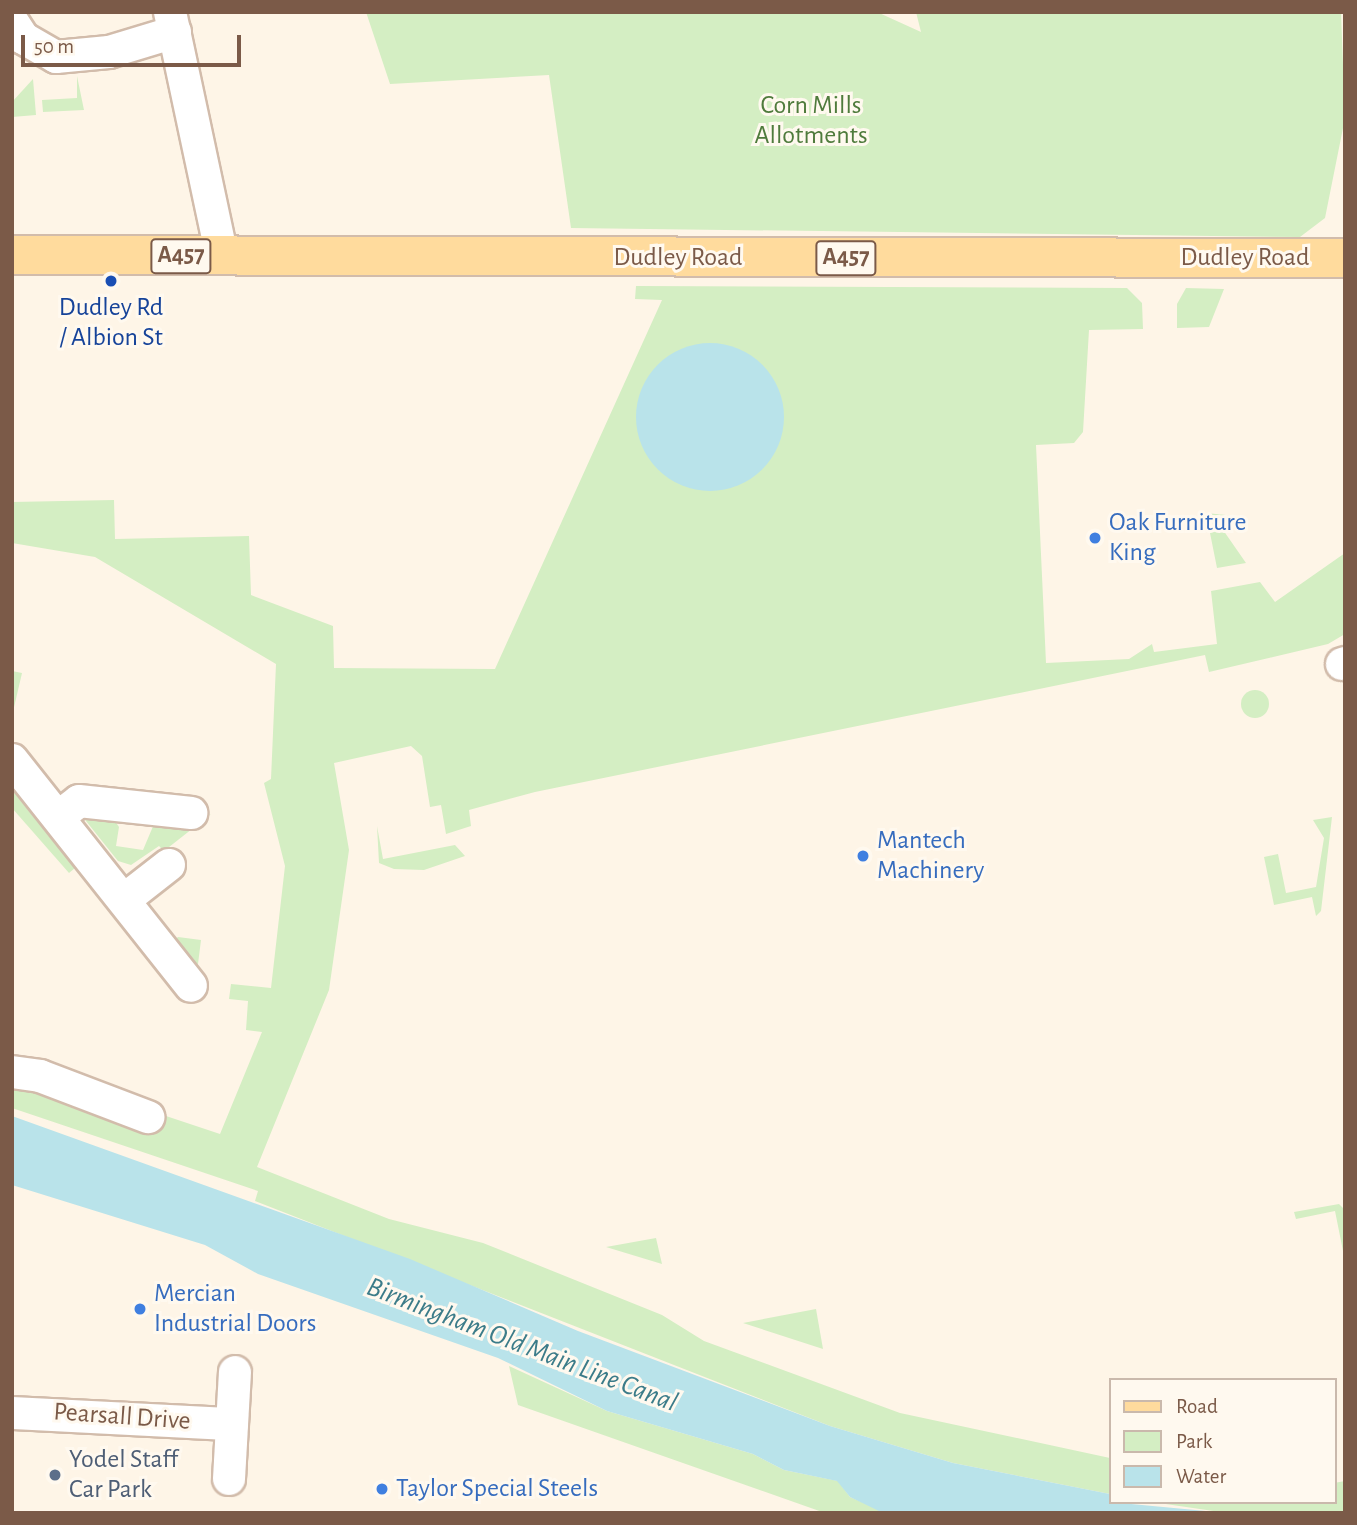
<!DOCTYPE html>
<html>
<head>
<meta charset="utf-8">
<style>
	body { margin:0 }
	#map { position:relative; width:1357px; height:1525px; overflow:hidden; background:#fef5e7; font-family:"Alegreya Sans",sans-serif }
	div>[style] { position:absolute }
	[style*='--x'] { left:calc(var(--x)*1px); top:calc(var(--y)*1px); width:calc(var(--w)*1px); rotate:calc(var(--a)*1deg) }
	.green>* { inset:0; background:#d4eec3 }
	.round { border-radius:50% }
	.water>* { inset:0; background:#b9e3ea }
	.roads { filter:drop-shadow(2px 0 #d2bcab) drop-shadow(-2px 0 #d2bcab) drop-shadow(0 2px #d2bcab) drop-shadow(0 -2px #d2bcab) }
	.minor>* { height:32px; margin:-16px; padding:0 16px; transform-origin:16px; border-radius:16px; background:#fff }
	.primary>* { height:38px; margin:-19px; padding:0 19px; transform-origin:19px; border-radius:19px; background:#ffdb9d }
	.dots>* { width:19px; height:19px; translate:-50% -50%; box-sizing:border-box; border:4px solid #fff9ef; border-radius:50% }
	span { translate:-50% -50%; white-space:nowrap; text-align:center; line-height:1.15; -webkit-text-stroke:6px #fff9ef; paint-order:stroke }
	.shield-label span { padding:2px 5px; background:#fff9ef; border:2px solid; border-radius:5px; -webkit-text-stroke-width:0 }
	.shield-label { font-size:24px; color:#7b5a48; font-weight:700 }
	.park-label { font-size:26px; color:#4f7b3c }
	.street-label { font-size:26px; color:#7b5a48 }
	.transit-label { font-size:26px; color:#164399 }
	.shop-label { font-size:26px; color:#366cbe }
	.left { translate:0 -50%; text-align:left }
	.service-label { font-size:26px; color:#4e5e75 }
	.water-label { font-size:28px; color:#3c7c89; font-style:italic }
	.frame { position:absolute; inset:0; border:14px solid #7b5a48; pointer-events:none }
	.legend { position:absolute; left:1109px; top:1378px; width:228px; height:126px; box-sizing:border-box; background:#fff9ef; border:2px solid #cab9ac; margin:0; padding:9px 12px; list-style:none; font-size:21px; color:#7b5a48 }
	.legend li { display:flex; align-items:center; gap:14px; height:35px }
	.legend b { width:35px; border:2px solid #cab9ac }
	.scale { position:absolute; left:21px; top:35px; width:220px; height:32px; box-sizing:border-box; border:4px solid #7b5a48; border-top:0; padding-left:9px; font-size:21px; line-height:24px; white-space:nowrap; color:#7b5a48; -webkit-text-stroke:5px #fff9ef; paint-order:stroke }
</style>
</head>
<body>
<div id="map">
	<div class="green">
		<div style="clip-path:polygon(366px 12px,877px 12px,921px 32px,916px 12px,1341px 12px,1345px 118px,1325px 218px,1300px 237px,571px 228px,549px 75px,390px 84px)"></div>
		<div style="clip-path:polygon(77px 76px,84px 110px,43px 112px,42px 100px,77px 98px)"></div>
		<div style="clip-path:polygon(33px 79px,36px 115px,12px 117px,12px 102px)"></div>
		<div style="clip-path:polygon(636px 286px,1127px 288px,1142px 303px,1143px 329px,1089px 330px,1083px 432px,1074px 443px,1036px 445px,1046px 663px,1129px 659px,1152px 644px,1154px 652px,1217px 644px,1211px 591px,1260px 582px,1275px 602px,1345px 553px,1345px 634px,1328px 644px,1209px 672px,1205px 655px,535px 792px,469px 810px,471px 826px,446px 834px,441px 805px,430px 807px,422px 756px,411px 746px,334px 763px,349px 850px,329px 990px,257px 1167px,389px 1219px,483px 1243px,662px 1315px,704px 1341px,900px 1413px,1110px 1458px,1110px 1494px,953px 1463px,830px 1426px,255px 1201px,258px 1191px,12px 1108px,12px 1082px,154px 1112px,220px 1134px,262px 1032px,246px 1030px,248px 1001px,229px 999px,231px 984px,271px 988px,285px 866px,264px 783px,271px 779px,276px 664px,95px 557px,12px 543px,12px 502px,114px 500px,115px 539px,249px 536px,251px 595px,333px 626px,334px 668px,495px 669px,662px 300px,635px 299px)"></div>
		<div style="clip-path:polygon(1186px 288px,1224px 289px,1209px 327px,1177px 328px,1177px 304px)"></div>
		<div style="clip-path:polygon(1206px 513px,1236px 516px,1221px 527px,1246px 563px,1217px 568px)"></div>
		<div style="clip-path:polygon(12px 671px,22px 673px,12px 716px)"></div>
		<div class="round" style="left:1241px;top:690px;width:28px;height:28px"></div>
		<div style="clip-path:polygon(12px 790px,75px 868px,69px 873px,12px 808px)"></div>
		<div style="clip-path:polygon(211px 814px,164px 851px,159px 846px,131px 865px,118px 861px,82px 816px,113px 818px,119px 827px,116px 846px,143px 850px,154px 824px,186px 824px)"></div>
		<div style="clip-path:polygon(1332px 817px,1321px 911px,1316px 916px,1312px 897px,1274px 905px,1264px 857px,1278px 854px,1286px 893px,1316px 887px,1324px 838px,1313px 820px)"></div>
		<div style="clip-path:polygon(377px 826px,383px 859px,455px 845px,465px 856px,424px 870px,394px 869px,379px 863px)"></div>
		<div style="clip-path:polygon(178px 937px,201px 940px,198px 964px,182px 962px,168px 945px)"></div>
		<div style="clip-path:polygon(1339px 1204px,1345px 1210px,1345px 1261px,1335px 1211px,1296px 1219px,1294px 1212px)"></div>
		<div style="clip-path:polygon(656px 1238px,662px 1264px,606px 1247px)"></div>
		<div style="clip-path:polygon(816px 1309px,823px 1349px,743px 1323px)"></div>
		<div style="clip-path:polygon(509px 1366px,607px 1411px,753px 1454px,784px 1470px,838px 1481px,850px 1497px,887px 1513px,825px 1513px,518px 1405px)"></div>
		<div style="clip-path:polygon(1345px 1481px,1345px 1513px,1227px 1513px,1152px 1502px,1334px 1502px,1334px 1483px)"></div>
	</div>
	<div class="water">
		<div class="round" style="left:636px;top:343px;width:148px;height:148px"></div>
		<div style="clip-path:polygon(12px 1116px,410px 1259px,578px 1331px,830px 1426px,953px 1463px,1110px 1494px,1110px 1502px,1227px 1513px,879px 1511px,850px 1497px,837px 1481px,784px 1470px,753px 1454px,607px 1411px,498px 1358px,258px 1274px,205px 1245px,12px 1185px)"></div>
	</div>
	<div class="roads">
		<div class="minor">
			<div style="--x:170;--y:12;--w:249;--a:78"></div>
			<div style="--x:12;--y:21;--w:20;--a:57"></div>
			<div style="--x:23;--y:38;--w:38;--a:30"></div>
			<div style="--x:56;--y:57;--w:53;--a:-5.4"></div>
			<div style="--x:109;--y:52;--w:69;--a:-16.9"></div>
			<div style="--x:1342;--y:664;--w:3;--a:-18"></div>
			<div style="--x:12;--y:760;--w:288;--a:51.6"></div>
			<div style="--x:58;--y:817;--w:26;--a:-37"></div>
			<div style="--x:79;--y:801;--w:113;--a:6.1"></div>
			<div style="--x:124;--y:900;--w:57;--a:-37.9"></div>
			<div style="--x:12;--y:1072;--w:28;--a:8"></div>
			<div style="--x:40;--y:1076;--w:116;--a:20.8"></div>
			<div style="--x:12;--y:1413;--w:220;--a:2.9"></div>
			<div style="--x:229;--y:1479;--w:107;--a:-86.8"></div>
		</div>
		<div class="primary">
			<div style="--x:12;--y:255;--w:1333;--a:0.13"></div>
		</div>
	</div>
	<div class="dots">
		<div style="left:111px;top:281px;background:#1a4fb4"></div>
		<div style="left:1095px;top:538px;background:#3f7fe0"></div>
		<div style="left:863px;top:856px;background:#3f7fe0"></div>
		<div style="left:140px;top:1309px;background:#3f7fe0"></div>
		<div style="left:55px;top:1475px;background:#5c6f8a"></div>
		<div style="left:382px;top:1489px;background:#3f7fe0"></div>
	</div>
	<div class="shield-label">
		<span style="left:181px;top:256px">A457</span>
		<span style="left:846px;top:258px">A457</span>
	</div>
	<div class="park-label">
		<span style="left:811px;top:121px">Corn Mills<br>Allotments</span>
	</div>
	<div class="street-label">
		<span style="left:678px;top:258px">Dudley Road</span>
		<span style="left:1245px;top:258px">Dudley Road</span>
		<span style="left:122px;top:1417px;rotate:4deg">Pearsall Drive</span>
	</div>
	<div class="transit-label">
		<span style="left:111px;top:323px">Dudley Rd<br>/ Albion St</span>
	</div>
	<div class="shop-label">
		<span class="left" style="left:1109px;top:538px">Oak Furniture<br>King</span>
		<span class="left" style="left:877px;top:856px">Mantech<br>Machinery</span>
		<span class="left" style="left:154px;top:1309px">Mercian<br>Industrial Doors</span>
		<span class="left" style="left:396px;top:1489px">Taylor Special Steels</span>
	</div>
	<div class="service-label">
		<span class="left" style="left:69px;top:1475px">Yodel Staff<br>Car Park</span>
	</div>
	<div class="water-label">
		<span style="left:522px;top:1345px;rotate:21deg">Birmingham Old Main Line Canal</span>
	</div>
	<div class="frame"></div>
	<ul class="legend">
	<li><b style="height:9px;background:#ffdb9d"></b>Road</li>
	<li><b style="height:19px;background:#d4eec3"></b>Park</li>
	<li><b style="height:19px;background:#b9e3ea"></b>Water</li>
	</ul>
	<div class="scale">50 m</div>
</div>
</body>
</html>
